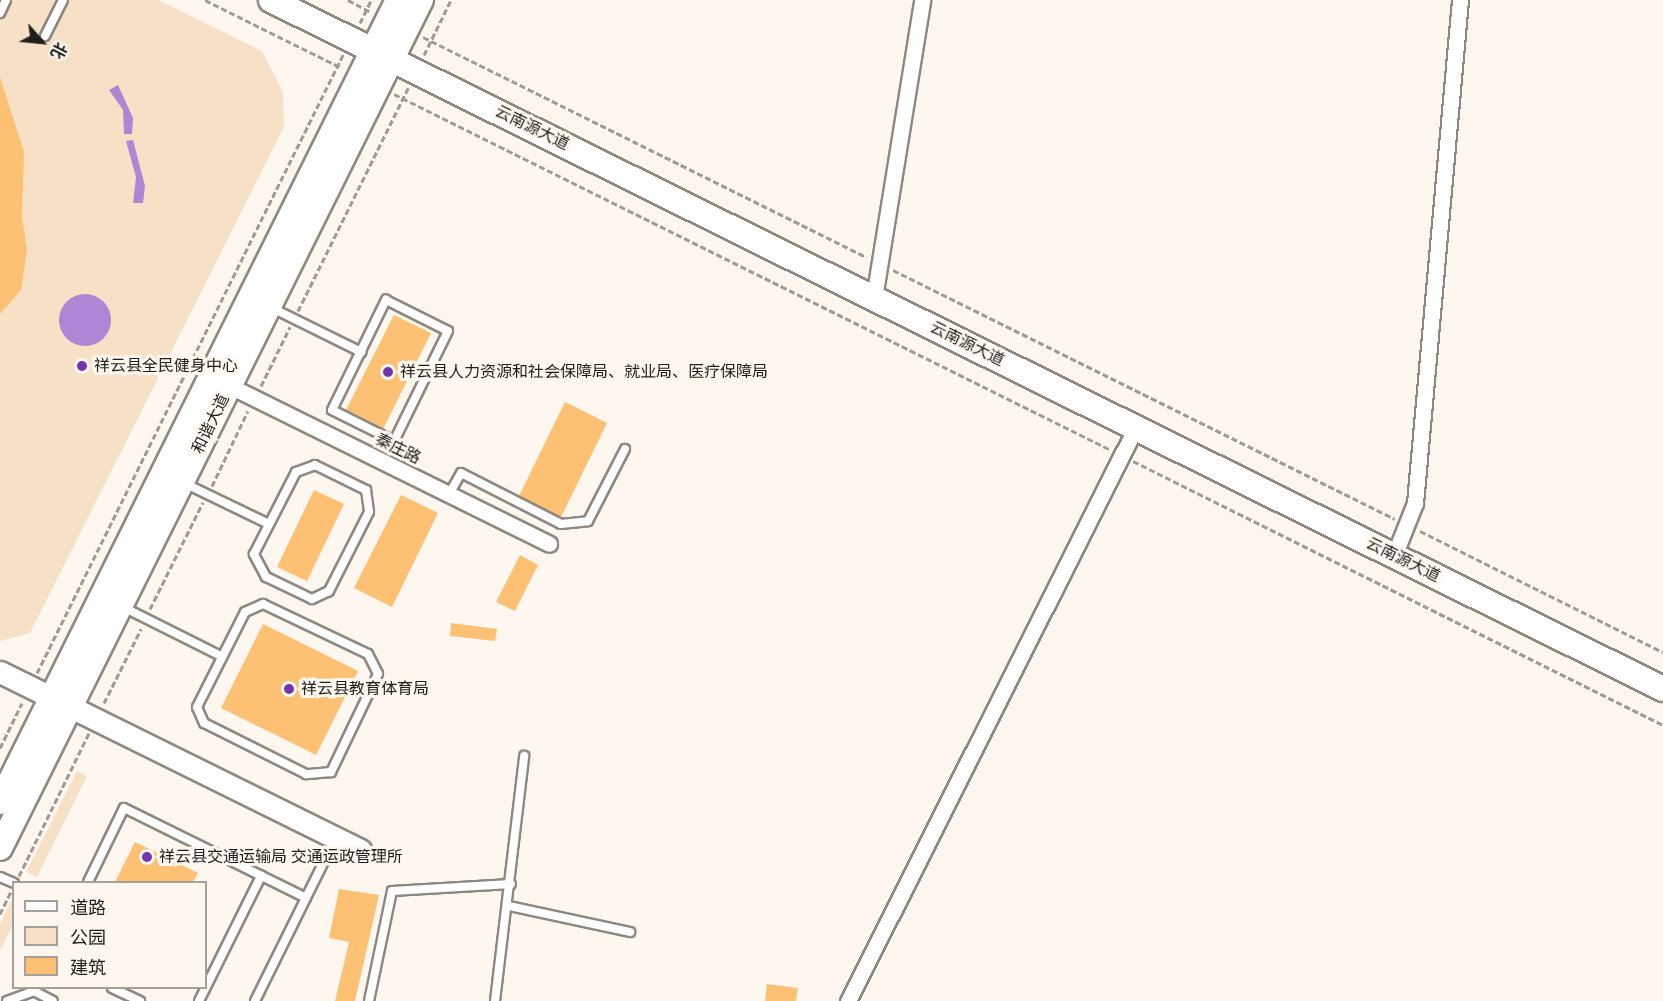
<!DOCTYPE html>
<html>
<head>
<meta charset="utf-8">
<style>
	body { margin:0 }
	#map { position:relative; width:1663px; height:1001px; overflow:hidden; background:#fef7ef; font-family:"Fira Sans Condensed","Noto Sans SC",sans-serif }
	div>[style] { position:absolute }
	[style*='--x'] { left:calc(var(--x)*1px); top:calc(var(--y)*1px); width:calc(var(--w)*1px); rotate:calc(var(--a)*1deg) }
	.green>* { inset:0; background:#f7e1c6 }
	.water>* { inset:0; background:#ad87d6 }
	.round { border-radius:50% }
	.building>* { inset:0; background:#fec072 }
	.path>* { height:3px; margin-top:-1.5px; transform-origin:0; background:repeating-linear-gradient(90deg,#9f9a94 0 6px,transparent 0 9px) }
	.roads { filter:drop-shadow(2px 0 #8f8881) drop-shadow(-2px 0 #8f8881) drop-shadow(0 2px #8f8881) drop-shadow(0 -2px #8f8881) }
	.lane>* { height:8px; margin:-4px; padding:0 4px; transform-origin:4px; border-radius:4px; background:#fff }
	.street>* { height:15px; margin:-7.5px; padding:0 7.5px; transform-origin:7.5px; border-radius:7.5px; background:#fff }
	.secondary>* { height:21px; margin:-10.5px; padding:0 10.5px; transform-origin:10.5px; border-radius:10.5px; background:#fff }
	.primary>* { height:24px; margin:-12px; padding:0 12px; transform-origin:12px; border-radius:12px; background:#fff }
	.dots>* { width:16px; height:16px; translate:-50% -50%; box-sizing:border-box; border:3px solid #fef7ef; border-radius:50% }
	span { translate:-50% -50%; white-space:nowrap; text-align:center; line-height:1.15; -webkit-text-stroke:6px #fef7ef; paint-order:stroke }
	.street-label { font-size:16px; color:#201e1b }
	.poi-label { font-size:16px; color:#201e1b }
	.left { translate:0 -50%; text-align:left }
	.legend { position:absolute; left:12px; top:881px; width:195px; height:108px; box-sizing:border-box; background:#fef7ef; border:2px solid #a5a09a; margin:0; padding:8px 10px; list-style:none; font-size:18px; color:#201e1b }
	.legend li { display:flex; align-items:center; gap:12px; height:30px }
	.legend b { width:30px; border:2px solid #a5a09a }
	.north { position:absolute; left:12px; top:12px; width:60px; height:60px; -webkit-text-stroke:4px #fef7ef; paint-order:stroke; rotate:117deg; font-size:16px; font-weight:700; line-height:24px; text-align:center; color:#201e1b }
	.north::after { content:''; display:block; margin:auto; width:21px; height:27px; background:#201e1b; clip-path:polygon(50% 0,100% 100%,50% 72%,0 100%) }
</style>
</head>
<body>
<div id="map">
	<div class="green">
		<div style="clip-path:polygon(0 0,158px 0,262px 51px,283px 92px,284px 127px,30px 633px,0 641px)"></div>
		<div style="clip-path:polygon(77px 771px,87px 776px,37px 877px,26px 872px)"></div>
		<div style="clip-path:polygon(13px 897px,13px 924px,0 951px,0 924px)"></div>
	</div>
	<div class="water">
		<div style="clip-path:polygon(118px 85px,133px 118px,132px 134px,124px 134px,123px 110px,109px 90px)"></div>
		<div style="clip-path:polygon(133px 140px,145px 186px,143px 203px,133px 203px,136px 177px,126px 141px)"></div>
		<div class="round" style="left:59px;top:294px;width:52px;height:52px"></div>
	</div>
	<div class="building">
		<div style="clip-path:polygon(0 77px,24px 152px,22px 216px,27px 250px,21px 290px,0 314px)"></div>
		<div style="clip-path:polygon(394px 315px,431px 333px,383px 429px,346px 410px)"></div>
		<div style="clip-path:polygon(565px 402px,607px 423px,561px 517px,519px 496px)"></div>
		<div style="clip-path:polygon(314px 490px,344px 504px,307px 581px,277px 567px)"></div>
		<div style="clip-path:polygon(401px 495px,438px 513px,392px 607px,354px 588px)"></div>
		<div style="clip-path:polygon(520px 555px,538px 565px,515px 611px,496px 602px)"></div>
		<div style="clip-path:polygon(451px 623px,497px 629px,495px 641px,450px 636px)"></div>
		<div style="clip-path:polygon(263px 624px,358px 671px,316px 755px,221px 708px)"></div>
		<div style="clip-path:polygon(135px 842px,198px 873px,193px 882px,115px 882px)"></div>
		<div style="clip-path:polygon(339px 889px,379px 895px,355px 1001px,335px 1001px,349px 942px,329px 938px)"></div>
		<div style="clip-path:polygon(767px 984px,798px 988px,796px 1001px,765px 1001px)"></div>
	</div>
	<div class="path">
		<div style="--x:205;--y:0;--w:153;--a:26.4"></div>
		<div style="--x:348;--y:0;--w:26;--a:28"></div>
		<div style="--x:360;--y:23;--w:25;--a:-64"></div>
		<div style="--x:423;--y:37;--w:495;--a:26.4"></div>
		<div style="--x:424;--y:55;--w:61;--a:-63.9"></div>
		<div style="--x:394;--y:94;--w:801;--a:26.41"></div>
		<div style="--x:893;--y:270;--w:560;--a:26.38"></div>
		<div style="--x:298;--y:311;--w:249;--a:-63.7"></div>
		<div style="--x:261;--y:386;--w:66;--a:-63.8"></div>
		<div style="--x:1133;--y:461;--w:592;--a:26.48"></div>
		<div style="--x:212;--y:486;--w:83;--a:-64.4"></div>
		<div style="--x:1420;--y:531;--w:271;--a:26.5"></div>
		<div style="--x:150;--y:609;--w:119;--a:-63.6"></div>
		<div style="--x:37;--y:673;--w:690;--a:-63.66"></div>
		<div style="--x:104;--y:703;--w:83;--a:-63.4"></div>
		<div style="--x:0;--y:748;--w:50;--a:-63.9"></div>
		<div style="--x:19;--y:876;--w:159;--a:-63.9"></div>
		<div style="--x:0;--y:914;--w:25;--a:-64"></div>
	</div>
	<div class="roads">
		<div class="lane">
			<div style="--x:0;--y:13;--w:14;--a:-65"></div>
			<div style="--x:45;--y:36;--w:40;--a:-63.4"></div>
			<div style="--x:386;--y:300;--w:69;--a:26.6"></div>
			<div style="--x:448;--y:331;--w:123;--a:116.1"></div>
			<div style="--x:394;--y:441;--w:69;--a:-153.4"></div>
			<div style="--x:332;--y:410;--w:123;--a:-63.9"></div>
			<div style="--x:270;--y:307;--w:102;--a:26.3"></div>
			<div style="--x:315;--y:465;--w:57;--a:26.1"></div>
			<div style="--x:366;--y:490;--w:22;--a:82"></div>
			<div style="--x:369;--y:512;--w:89;--a:116.9"></div>
			<div style="--x:329;--y:591;--w:19;--a:155"></div>
			<div style="--x:312;--y:599;--w:51;--a:-154.4"></div>
			<div style="--x:266;--y:577;--w:26;--a:-118"></div>
			<div style="--x:254;--y:554;--w:92;--a:-62.9"></div>
			<div style="--x:296;--y:472;--w:20;--a:-20"></div>
			<div style="--x:184;--y:483;--w:94;--a:25.8"></div>
			<div style="--x:449;--y:494;--w:24;--a:-60"></div>
			<div style="--x:461;--y:473;--w:112;--a:27"></div>
			<div style="--x:561;--y:524;--w:27;--a:-6"></div>
			<div style="--x:588;--y:521;--w:81;--a:-62.8"></div>
			<div style="--x:263;--y:604;--w:116;--a:25.5"></div>
			<div style="--x:368;--y:654;--w:22;--a:63"></div>
			<div style="--x:378;--y:674;--w:109;--a:115.6"></div>
			<div style="--x:331;--y:772;--w:25;--a:175"></div>
			<div style="--x:306;--y:774;--w:114;--a:-153.4"></div>
			<div style="--x:204;--y:723;--w:17;--a:-114"></div>
			<div style="--x:197;--y:707;--w:106;--a:-63.2"></div>
			<div style="--x:245;--y:612;--w:20;--a:-24"></div>
			<div style="--x:123;--y:607;--w:110;--a:26.6"></div>
			<div style="--x:0;--y:877;--w:15;--a:23"></div>
			<div style="--x:88;--y:882;--w:82;--a:-64.1"></div>
			<div style="--x:124;--y:808;--w:203;--a:26.3"></div>
			<div style="--x:509;--y:906;--w:124;--a:12.1"></div>
			<div style="--x:112;--y:988;--w:31;--a:25"></div>
			<div style="--x:7;--y:1001;--w:29;--a:-20"></div>
			<div style="--x:34;--y:991;--w:21;--a:28"></div>
			<div style="--x:199;--y:1001;--w:140;--a:-63.6"></div>
			<div style="--x:255;--y:1001;--w:181;--a:-63.7"></div>
			<div style="--x:369;--y:1001;--w:112;--a:-78.2"></div>
			<div style="--x:392;--y:891;--w:119;--a:-3.4"></div>
			<div style="--x:495;--y:1001;--w:247;--a:-83.2"></div>
		</div>
		<div class="street">
			<div style="--x:874;--y:298;--w:302;--a:-80.8"></div>
			<div style="--x:230;--y:386;--w:356;--a:26.3"></div>
			<div style="--x:1394;--y:556;--w:57;--a:-68.4"></div>
			<div style="--x:1415;--y:503;--w:505;--a:-84.89"></div>
			<div style="--x:848;--y:1001;--w:642;--a:-63.36"></div>
		</div>
		<div class="secondary">
			<div style="--x:0;--y:672;--w:402;--a:26.3"></div>
		</div>
		<div class="primary">
			<div style="--x:271;--y:0;--w:1553;--a:26.33"></div>
			<div style="--x:0;--y:802;--w:895;--a:-63.61"></div>
			<div style="--x:0;--y:848;--w:947;--a:-63.6"></div>
		</div>
	</div>
	<div class="dots">
		<div style="left:82px;top:366px;background:#7535aa"></div>
		<div style="left:388px;top:372px;background:#7535aa"></div>
		<div style="left:289px;top:689px;background:#7535aa"></div>
		<div style="left:147px;top:857px;background:#7535aa"></div>
	</div>
	<div class="street-label">
		<span style="left:532px;top:128px;rotate:26deg">云南源大道</span>
		<span style="left:967px;top:344px;rotate:26deg">云南源大道</span>
		<span style="left:211px;top:424px;rotate:-64deg">和谐大道</span>
		<span style="left:398px;top:449px;rotate:26deg">秦庄路</span>
		<span style="left:1403px;top:560px;rotate:26deg">云南源大道</span>
	</div>
	<div class="poi-label">
		<span class="left" style="left:94px;top:366px">祥云县全民健身中心</span>
		<span class="left" style="left:400px;top:372px">祥云县人力资源和社会保障局、就业局、医疗保障局</span>
		<span class="left" style="left:301px;top:689px">祥云县教育体育局</span>
		<span class="left" style="left:159px;top:857px">祥云县交通运输局 交通运政管理所</span>
	</div>
	<ul class="legend">
	<li><b style="height:8px;background:#fff"></b>道路</li>
	<li><b style="height:16px;background:#f7e1c6"></b>公园</li>
	<li><b style="height:16px;background:#fec072"></b>建筑</li>
	</ul>
	<div class="north">北</div>
</div>
</body>
</html>
